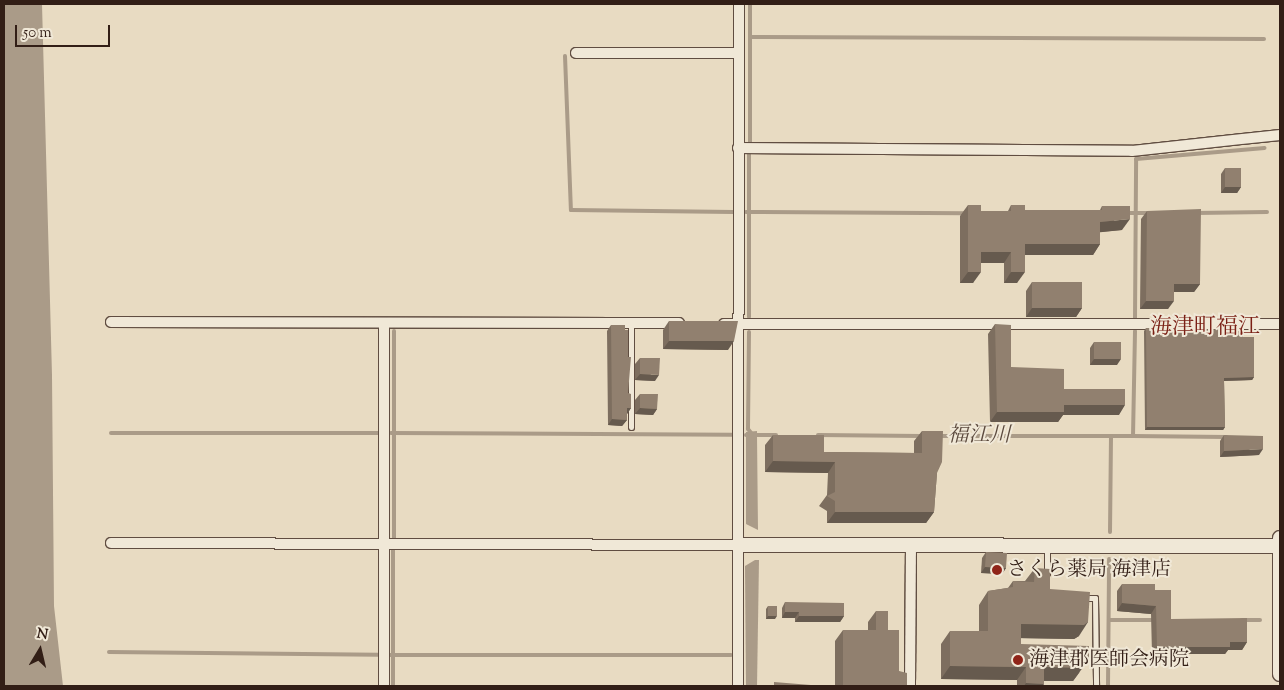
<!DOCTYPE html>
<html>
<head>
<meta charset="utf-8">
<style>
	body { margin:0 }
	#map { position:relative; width:1284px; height:690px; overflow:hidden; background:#e8dbc2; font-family:"Sorts Mill Goudy","Noto Serif JP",serif }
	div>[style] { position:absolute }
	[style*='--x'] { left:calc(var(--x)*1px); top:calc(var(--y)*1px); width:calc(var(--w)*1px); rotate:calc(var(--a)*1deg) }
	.water>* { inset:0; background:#aa9b88 }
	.stream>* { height:4px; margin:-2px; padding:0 2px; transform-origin:2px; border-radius:2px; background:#aa9b88 }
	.roads { filter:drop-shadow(1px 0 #604d41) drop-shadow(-1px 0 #604d41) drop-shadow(0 1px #604d41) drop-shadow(0 -1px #604d41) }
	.lane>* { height:5px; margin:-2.5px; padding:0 2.5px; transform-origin:2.5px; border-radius:2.5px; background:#f0e8d7 }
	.street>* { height:10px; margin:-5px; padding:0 5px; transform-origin:5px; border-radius:5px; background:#f0e8d7 }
	.secondary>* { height:14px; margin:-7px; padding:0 7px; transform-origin:7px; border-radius:7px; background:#f0e8d7 }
	.wall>* { inset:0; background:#7d6e5f }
	.shaded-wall>* { inset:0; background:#665a4e }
	.building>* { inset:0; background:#91806f }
	.dots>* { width:14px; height:14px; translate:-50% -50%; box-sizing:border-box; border:2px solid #f0e8d7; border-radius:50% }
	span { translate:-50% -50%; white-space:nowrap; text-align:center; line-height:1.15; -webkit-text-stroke:4px #f0e8d7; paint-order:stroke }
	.poi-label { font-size:20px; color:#321e16 }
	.left { translate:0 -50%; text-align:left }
	.water-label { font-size:21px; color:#5c4a3e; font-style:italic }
	.quarter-label { font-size:22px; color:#7a1f14 }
	.frame { position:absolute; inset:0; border:5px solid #321e16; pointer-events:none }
	.north { position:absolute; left:15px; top:625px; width:50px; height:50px; -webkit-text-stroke:4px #f0e8d7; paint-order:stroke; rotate:9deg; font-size:14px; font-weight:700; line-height:20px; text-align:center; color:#321e16 }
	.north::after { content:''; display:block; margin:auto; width:18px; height:22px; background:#321e16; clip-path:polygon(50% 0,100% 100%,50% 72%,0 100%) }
	.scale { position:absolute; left:15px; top:25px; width:95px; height:22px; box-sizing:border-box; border:2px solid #321e16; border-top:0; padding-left:6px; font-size:15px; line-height:18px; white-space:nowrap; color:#321e16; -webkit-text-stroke:4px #f0e8d7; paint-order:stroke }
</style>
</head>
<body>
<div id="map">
	<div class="water">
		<div style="clip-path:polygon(4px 4px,42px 4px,52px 375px,54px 606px,63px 686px,4px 686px)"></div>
		<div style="clip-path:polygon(757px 431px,757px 435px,758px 530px,746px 524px,746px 432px)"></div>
		<div style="clip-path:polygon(755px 560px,759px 560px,757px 686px,746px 686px,745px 566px)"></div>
	</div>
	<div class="stream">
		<div style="--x:750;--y:37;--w:514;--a:0.22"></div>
		<div style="--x:565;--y:56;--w:154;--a:87.8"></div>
		<div style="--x:571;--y:210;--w:162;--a:0.7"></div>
		<div style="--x:750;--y:142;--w:138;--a:-90"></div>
		<div style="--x:746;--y:212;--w:220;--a:0.3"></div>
		<div style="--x:1126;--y:213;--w:23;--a:0"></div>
		<div style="--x:1196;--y:213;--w:71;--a:-0.8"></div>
		<div style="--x:749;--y:317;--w:164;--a:-90"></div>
		<div style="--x:1135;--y:319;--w:160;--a:-89.6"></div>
		<div style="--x:1136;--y:159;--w:129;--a:-4.9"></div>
		<div style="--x:749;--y:332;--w:97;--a:90.6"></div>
		<div style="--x:748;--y:429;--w:6;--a:51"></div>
		<div style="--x:111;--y:433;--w:268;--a:0"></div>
		<div style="--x:391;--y:433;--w:341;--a:0.3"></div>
		<div style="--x:746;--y:435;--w:30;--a:0"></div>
		<div style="--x:818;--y:435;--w:103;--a:0.6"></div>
		<div style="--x:938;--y:436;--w:195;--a:0"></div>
		<div style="--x:1133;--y:436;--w:105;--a:-88.9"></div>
		<div style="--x:1133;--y:436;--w:93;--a:0.6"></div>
		<div style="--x:1110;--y:532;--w:96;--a:-89.4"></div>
		<div style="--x:394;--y:538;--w:207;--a:-90"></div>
		<div style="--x:1109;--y:620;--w:46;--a:0"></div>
		<div style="--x:1242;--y:620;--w:18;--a:0"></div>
		<div style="--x:109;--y:652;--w:269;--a:0.6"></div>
		<div style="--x:390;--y:655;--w:341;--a:0"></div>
		<div style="--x:393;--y:686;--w:137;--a:-90"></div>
		<div style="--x:1108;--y:686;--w:127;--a:-89.5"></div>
	</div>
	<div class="roads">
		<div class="lane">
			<div style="--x:631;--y:427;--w:104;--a:-90"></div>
			<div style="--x:1047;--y:573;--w:26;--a:-90"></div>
			<div style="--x:1084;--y:598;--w:11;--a:0"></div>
			<div style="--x:1095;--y:598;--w:88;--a:89.3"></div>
		</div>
		<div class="street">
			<div style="--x:576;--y:53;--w:163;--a:0"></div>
			<div style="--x:738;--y:148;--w:394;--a:0.4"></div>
			<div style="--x:1132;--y:151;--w:149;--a:-6.2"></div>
			<div style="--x:111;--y:322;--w:568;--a:0.1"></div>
			<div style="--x:724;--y:324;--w:556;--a:0"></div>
			<div style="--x:111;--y:543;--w:627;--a:0.18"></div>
			<div style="--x:384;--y:686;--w:363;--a:-90"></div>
			<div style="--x:738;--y:686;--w:682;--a:-89.92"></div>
			<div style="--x:910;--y:686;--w:141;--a:-89.6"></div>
		</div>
		<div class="secondary">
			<div style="--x:1280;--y:538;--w:136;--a:90"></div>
			<div style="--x:738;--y:545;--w:542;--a:0.11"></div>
		</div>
	</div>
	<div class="wall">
		<div style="clip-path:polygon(1225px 168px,1241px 187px,1237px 193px,1221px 193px,1221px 174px)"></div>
		<div style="clip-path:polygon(968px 205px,981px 211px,1008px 211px,1011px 205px,1025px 210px,1100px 210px,1102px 206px,1122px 230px,1100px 232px,1100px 244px,1093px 255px,1025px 255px,1017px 283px,1004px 283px,1004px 263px,981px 263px,973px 283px,960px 283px,960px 216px)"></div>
		<div style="clip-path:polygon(1147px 211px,1200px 284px,1194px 292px,1174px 292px,1168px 309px,1140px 309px,1141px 219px)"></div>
		<div style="clip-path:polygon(1032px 282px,1082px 308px,1076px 317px,1026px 317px,1026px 291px)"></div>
		<div style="clip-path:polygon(669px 321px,728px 350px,663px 349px,663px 330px)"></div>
		<div style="clip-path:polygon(995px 324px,1011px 367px,1064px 389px,1119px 415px,1063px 415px,1058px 422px,990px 422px,988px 334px)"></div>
		<div style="clip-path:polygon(611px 325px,625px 330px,628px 393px,631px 408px,627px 414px,627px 420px,622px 426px,608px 425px,607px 331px)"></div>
		<div style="clip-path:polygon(1146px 328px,1243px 337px,1254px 377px,1252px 380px,1224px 381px,1225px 427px,1223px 430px,1145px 430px,1144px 331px)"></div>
		<div style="clip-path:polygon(1094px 342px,1117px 365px,1090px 365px,1090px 348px)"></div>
		<div style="clip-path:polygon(640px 358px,655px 381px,635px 380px,635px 364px)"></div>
		<div style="clip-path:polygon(640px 394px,657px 409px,653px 415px,635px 414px,635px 400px)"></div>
		<div style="clip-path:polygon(922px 431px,937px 473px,934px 512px,926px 523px,827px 523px,827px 511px,819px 506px,827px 495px,828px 473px,765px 472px,765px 445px,773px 435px,824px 452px,914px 453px,914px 441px)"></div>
		<div style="clip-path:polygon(1224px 435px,1259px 455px,1220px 457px,1220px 441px)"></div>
		<div style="clip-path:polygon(986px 552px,1006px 568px,1002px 574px,981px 573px,982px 558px)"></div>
		<div style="clip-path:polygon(1035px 568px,1050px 589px,1079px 636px,1074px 639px,1021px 638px,1021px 644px,1080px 673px,1079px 673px,1073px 681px,1044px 681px,1044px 684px,1042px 686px,1017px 686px,1017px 680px,941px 679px,941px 644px,950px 631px,979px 631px,979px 605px,988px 591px,1008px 588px,1013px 581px,1025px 581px)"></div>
		<div style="clip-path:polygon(1122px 584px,1155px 590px,1171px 619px,1247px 642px,1242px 650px,1228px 650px,1225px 654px,1152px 654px,1151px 614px,1117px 611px,1117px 591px)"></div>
		<div style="clip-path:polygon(785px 602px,844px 616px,840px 622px,795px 622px,795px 618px,782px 618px,782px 608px)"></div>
		<div style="clip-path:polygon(768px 606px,775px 619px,766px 619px,766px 609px)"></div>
		<div style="clip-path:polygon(876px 611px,888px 630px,899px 671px,907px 686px,835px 686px,835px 641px,843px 630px,868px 630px,868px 622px)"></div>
	</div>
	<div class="shaded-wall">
		<div style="clip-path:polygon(1225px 187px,1241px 187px,1237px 193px,1221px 193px)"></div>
		<div style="clip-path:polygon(1130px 219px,1122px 230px,1093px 233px,1100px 222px)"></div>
		<div style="clip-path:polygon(1025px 244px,1100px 244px,1093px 255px,1017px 255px)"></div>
		<div style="clip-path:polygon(981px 252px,1011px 252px,1004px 263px,974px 263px)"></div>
		<div style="clip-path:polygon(968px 272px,981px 272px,973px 283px,960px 283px)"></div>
		<div style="clip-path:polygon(1011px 272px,1025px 272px,1017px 283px,1004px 283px)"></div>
		<div style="clip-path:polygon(1174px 284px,1200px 284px,1194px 292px,1168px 292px)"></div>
		<div style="clip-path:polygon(1146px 301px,1174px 301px,1168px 309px,1140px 309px)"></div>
		<div style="clip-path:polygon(1032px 308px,1082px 308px,1076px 317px,1026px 317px)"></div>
		<div style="clip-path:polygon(669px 341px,734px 341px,728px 350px,663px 349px)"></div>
		<div style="clip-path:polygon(1094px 359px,1121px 359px,1117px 365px,1090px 365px)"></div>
		<div style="clip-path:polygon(640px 374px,659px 375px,655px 381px,635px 380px)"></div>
		<div style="clip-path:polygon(1254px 377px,1252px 380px,1222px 381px,1224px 378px)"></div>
		<div style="clip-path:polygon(1064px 405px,1125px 405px,1119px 415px,1063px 415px,1058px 422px,990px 422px,997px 412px)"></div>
		<div style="clip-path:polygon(627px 408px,631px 408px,627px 414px)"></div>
		<div style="clip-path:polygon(640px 408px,657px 409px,653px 415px,635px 414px)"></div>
		<div style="clip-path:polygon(612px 419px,627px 420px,622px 426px,608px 425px)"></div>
		<div style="clip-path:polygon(1147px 427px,1225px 427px,1223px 430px,1145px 430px)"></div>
		<div style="clip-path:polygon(1263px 449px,1259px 455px,1220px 457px,1224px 451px)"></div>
		<div style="clip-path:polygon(773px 461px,835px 462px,828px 473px,765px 472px)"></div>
		<div style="clip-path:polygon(835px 512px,934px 512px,926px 523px,827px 523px)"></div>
		<div style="clip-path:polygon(985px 567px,1006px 568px,1002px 574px,981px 573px)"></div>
		<div style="clip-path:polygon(1122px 603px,1156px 606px,1151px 614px,1117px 611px)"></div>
		<div style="clip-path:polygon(785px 612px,799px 612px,795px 618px,782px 618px)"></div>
		<div style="clip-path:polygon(768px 616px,777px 616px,775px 619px,766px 619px)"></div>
		<div style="clip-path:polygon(799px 616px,844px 616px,840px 622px,795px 622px)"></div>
		<div style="clip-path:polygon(1088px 622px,1079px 636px,1074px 639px,1012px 638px,1021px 624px)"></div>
		<div style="clip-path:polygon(1230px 642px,1247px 642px,1242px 650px,1228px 650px,1225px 654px,1152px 654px,1157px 647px)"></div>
		<div style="clip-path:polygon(1082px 659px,1089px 659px,1073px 681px,1035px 681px,1044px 667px)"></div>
		<div style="clip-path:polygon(950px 666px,1026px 667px,1017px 680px,941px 679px)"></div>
		<div style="clip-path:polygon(1026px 683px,1044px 684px,1042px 686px,1024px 686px)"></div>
	</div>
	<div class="building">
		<div style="clip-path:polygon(1225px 168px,1241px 168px,1241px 187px,1225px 187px)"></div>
		<div style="clip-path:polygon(968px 205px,981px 205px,981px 211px,1011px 211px,1011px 205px,1025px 205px,1025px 210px,1102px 210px,1102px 206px,1130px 206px,1130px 219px,1100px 222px,1100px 244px,1025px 244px,1025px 272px,1011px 272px,1011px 252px,981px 252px,981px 272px,968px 272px)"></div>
		<div style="clip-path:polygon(1201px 209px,1200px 284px,1174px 284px,1174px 301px,1146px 301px,1147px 211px)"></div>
		<div style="clip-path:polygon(1032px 282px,1082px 282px,1082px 308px,1032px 308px)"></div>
		<div style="clip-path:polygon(669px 321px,738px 321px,734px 341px,669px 341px)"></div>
		<div style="clip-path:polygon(995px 324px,1011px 325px,1011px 367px,1064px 369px,1064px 389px,1125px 389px,1125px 405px,1064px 405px,1064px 412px,997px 412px)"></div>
		<div style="clip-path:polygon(611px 325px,625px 325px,625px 330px,628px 330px,628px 357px,631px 357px,628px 393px,631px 394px,631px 408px,627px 408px,627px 420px,612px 419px)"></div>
		<div style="clip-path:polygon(1146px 328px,1243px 330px,1243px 337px,1254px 337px,1254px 377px,1224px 378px,1225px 427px,1147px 427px)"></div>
		<div style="clip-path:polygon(1094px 342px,1121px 342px,1121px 359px,1094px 359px)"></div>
		<div style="clip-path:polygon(640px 358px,660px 358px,659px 375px,640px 374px)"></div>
		<div style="clip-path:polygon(640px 394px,658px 394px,657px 409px,640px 408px)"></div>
		<div style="clip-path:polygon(922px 431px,943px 431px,942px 462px,937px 473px,934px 512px,835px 512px,835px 501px,827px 496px,835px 492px,835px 462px,773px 461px,773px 435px,824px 435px,824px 452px,922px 453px)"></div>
		<div style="clip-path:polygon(1224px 435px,1263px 436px,1263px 449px,1224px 451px)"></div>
		<div style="clip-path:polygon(986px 552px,1007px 553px,1006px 568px,985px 567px)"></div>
		<div style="clip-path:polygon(1035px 568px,1050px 569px,1050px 589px,1090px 592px,1088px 622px,1084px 625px,1021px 624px,1021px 644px,1089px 646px,1089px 659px,1082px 659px,1082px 668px,1044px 667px,1044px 684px,1026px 683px,1026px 667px,950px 666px,950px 631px,988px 631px,988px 591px,1013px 587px,1013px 581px,1034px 582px)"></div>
		<div style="clip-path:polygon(1122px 584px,1155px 584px,1155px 590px,1171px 590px,1171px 619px,1247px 618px,1247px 642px,1230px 642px,1230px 647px,1157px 647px,1156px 606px,1122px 603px)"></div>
		<div style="clip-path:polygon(785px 602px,844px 603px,844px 616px,799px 616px,799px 612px,785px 612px)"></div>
		<div style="clip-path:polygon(768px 606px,777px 606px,777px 616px,768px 616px)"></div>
		<div style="clip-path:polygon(876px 611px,888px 611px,888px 630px,899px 630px,899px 671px,907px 673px,907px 686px,843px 686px,843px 630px,876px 630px)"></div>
		<div style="clip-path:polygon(774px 682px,823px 686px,774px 686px)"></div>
	</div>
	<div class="dots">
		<div style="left:997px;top:570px;background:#8f2418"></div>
		<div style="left:1018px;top:660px;background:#8f2418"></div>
	</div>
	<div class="poi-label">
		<span class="left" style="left:1007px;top:570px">さくら薬局 海津店</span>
		<span class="left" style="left:1029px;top:660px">海津郡医師会病院</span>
	</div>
	<div class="water-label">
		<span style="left:979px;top:436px">福江川</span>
	</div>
	<div class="quarter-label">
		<span style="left:1205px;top:329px">海津町福江</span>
	</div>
	<div class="frame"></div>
	<div class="north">N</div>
	<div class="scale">50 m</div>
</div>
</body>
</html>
